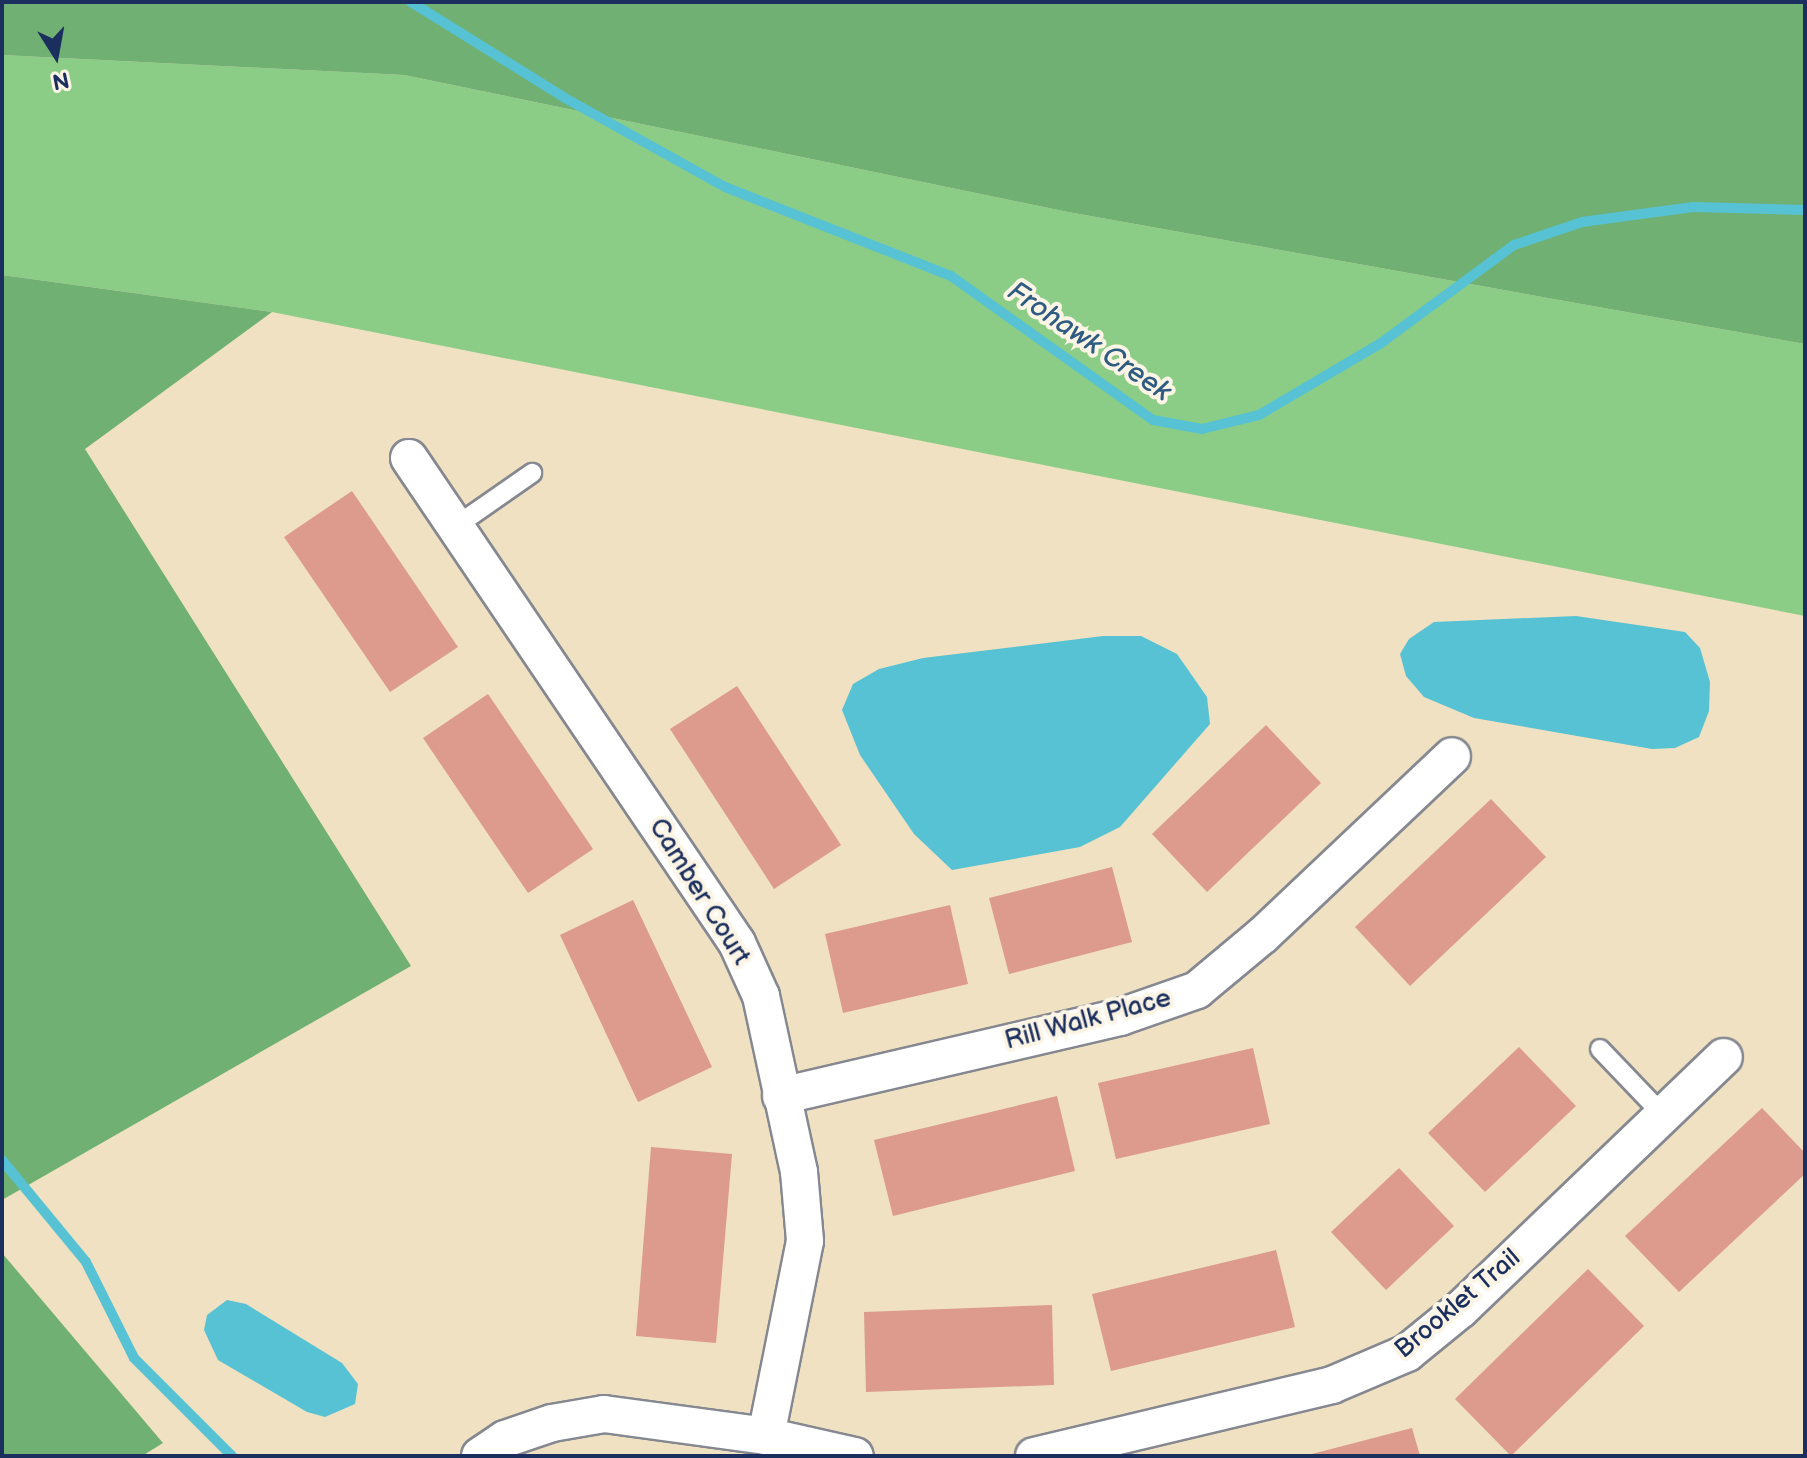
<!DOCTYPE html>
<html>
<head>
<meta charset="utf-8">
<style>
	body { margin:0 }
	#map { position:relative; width:1807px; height:1458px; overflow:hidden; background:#efe1c1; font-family:"Balsamiq Sans",sans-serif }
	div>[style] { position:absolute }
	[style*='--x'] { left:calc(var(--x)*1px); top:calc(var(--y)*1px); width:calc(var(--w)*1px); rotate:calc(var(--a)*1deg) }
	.green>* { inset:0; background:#8bcd86 }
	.forest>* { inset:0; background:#70b073 }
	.water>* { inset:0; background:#57c2d3 }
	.stream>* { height:10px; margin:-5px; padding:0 5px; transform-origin:5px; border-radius:5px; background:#57c2d3 }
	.building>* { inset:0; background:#dc9b8c }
	.roads { filter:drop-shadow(2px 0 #858890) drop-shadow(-2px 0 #858890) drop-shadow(0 2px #858890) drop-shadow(0 -2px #858890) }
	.lane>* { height:18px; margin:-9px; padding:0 9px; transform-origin:9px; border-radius:9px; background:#fff }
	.street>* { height:36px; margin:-18px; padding:0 18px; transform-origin:18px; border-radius:18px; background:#fff }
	span { translate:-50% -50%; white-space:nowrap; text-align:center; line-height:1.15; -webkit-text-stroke:8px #fcf5e5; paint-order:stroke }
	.street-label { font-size:26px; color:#1b2f5e }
	.water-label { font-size:28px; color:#2d5b81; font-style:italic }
	.frame { position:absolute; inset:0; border:4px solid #1b2f5e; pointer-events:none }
	.north { position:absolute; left:16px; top:16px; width:80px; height:80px; -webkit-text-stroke:6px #fcf5e5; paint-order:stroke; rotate:169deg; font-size:22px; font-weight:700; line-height:32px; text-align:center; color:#1b2f5e }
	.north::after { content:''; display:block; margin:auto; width:28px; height:36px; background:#1b2f5e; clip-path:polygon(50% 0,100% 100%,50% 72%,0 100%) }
</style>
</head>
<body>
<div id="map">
	<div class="green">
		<div style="clip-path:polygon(2px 55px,404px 75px,1068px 212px,1805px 344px,1805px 616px,272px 312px,2px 275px)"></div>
	</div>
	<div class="forest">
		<div style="clip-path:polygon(2px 2px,1805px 2px,1805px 344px,1068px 212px,404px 75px,2px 55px)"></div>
		<div style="clip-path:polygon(2px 275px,272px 312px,85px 449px,411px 966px,2px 1200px)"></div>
		<div style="clip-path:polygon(2px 1253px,163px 1443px,142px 1456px,2px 1456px)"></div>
	</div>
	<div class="water">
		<div style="clip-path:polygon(1576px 616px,1685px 632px,1700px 648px,1710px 682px,1709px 711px,1699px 737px,1675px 748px,1652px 749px,1474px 718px,1424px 697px,1406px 676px,1400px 654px,1409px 639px,1434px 622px)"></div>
		<div style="clip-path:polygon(1103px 636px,1141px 636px,1177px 654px,1207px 697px,1210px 724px,1120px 827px,1080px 847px,952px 870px,914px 834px,860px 755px,842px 710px,853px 684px,879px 669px,923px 658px)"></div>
		<div style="clip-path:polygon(227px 1300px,246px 1304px,342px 1363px,358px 1384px,355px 1404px,325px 1417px,307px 1412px,218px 1360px,204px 1330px,207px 1315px)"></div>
	</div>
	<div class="stream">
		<div style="--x:411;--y:2;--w:181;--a:31.9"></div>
		<div style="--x:565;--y:98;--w:183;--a:29.1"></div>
		<div style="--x:725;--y:187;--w:243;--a:21.5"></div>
		<div style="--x:951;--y:276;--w:248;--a:35.5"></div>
		<div style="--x:1153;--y:420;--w:50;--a:10.4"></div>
		<div style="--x:1202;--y:429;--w:59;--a:-13.8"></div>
		<div style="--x:1259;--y:415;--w:142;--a:-30.5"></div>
		<div style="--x:1381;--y:343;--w:165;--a:-36.4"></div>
		<div style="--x:1514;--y:245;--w:72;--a:-18.7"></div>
		<div style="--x:1582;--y:222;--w:112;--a:-7.7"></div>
		<div style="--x:1693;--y:207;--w:112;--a:1.5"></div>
		<div style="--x:2;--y:1160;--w:132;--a:50.5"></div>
		<div style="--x:86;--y:1262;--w:107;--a:63.4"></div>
		<div style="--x:134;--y:1358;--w:139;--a:45"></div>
	</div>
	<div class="building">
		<div style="clip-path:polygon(352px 491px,458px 647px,390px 692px,284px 537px)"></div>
		<div style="clip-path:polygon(737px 686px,841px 845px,774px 889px,670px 729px)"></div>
		<div style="clip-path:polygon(488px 694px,593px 849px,528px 893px,423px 738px)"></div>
		<div style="clip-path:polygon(1266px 725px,1321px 783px,1207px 892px,1152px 834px)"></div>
		<div style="clip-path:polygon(1491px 799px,1546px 857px,1410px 986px,1355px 927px)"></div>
		<div style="clip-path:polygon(1112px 867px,1132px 942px,1009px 974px,989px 898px)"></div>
		<div style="clip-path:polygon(633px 900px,712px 1067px,638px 1102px,560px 935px)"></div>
		<div style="clip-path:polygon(950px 905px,968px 984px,843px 1013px,825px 934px)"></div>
		<div style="clip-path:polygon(1519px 1047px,1576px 1106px,1485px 1192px,1428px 1133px)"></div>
		<div style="clip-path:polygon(1253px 1048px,1270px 1124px,1116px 1159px,1098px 1083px)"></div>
		<div style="clip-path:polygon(1057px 1096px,1075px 1171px,893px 1216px,874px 1140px)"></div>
		<div style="clip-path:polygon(1762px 1108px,1805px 1153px,1805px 1174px,1679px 1292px,1625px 1236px)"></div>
		<div style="clip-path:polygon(651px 1147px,732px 1154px,716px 1343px,636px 1336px)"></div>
		<div style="clip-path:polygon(1399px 1168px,1454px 1226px,1386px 1290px,1331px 1232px)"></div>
		<div style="clip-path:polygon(1276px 1250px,1295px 1327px,1111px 1371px,1092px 1294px)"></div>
		<div style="clip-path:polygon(1588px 1269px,1644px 1326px,1511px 1456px,1455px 1399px)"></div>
		<div style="clip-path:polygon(1052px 1305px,1054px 1385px,866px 1392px,864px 1312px)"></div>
		<div style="clip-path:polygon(1412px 1428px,1420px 1456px,1308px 1456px,1308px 1455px)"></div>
	</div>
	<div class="roads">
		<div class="lane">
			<div style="--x:456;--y:526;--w:93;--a:-34.9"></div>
			<div style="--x:1600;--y:1049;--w:91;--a:46.3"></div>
		</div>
		<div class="street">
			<div style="--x:409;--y:458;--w:585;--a:55.93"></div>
			<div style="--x:737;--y:943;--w:58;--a:65.6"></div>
			<div style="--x:761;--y:996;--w:180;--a:77.8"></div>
			<div style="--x:799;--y:1172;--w:69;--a:85"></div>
			<div style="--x:805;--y:1241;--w:199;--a:101.3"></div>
			<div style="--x:781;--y:1096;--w:348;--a:-13.1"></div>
			<div style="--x:1120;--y:1017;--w:82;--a:-19.3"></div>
			<div style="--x:1197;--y:990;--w:86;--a:-39.8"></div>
			<div style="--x:1263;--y:935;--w:260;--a:-43.4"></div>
			<div style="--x:480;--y:1456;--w:30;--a:-34"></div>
			<div style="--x:505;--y:1439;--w:50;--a:-18.8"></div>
			<div style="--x:552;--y:1423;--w:53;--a:-9.8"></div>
			<div style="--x:604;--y:1414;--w:163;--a:7.7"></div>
			<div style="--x:766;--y:1436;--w:91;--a:12.7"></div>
			<div style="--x:1034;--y:1456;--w:306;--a:-13.4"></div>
			<div style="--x:1332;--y:1385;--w:82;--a:-23.1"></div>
			<div style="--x:1407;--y:1353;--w:70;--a:-39.2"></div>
			<div style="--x:1461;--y:1309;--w:364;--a:-43.8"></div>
		</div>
	</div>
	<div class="street-label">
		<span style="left:699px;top:892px;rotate:58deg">Camber Court</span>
		<span style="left:1088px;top:1020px;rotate:-15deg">Rill Walk Place</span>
		<span style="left:1458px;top:1304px;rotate:-40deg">Brooklet Trail</span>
	</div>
	<div class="water-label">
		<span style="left:1089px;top:342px;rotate:34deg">Frohawk Creek</span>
	</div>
	<div class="frame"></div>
	<div class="north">N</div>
</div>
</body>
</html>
